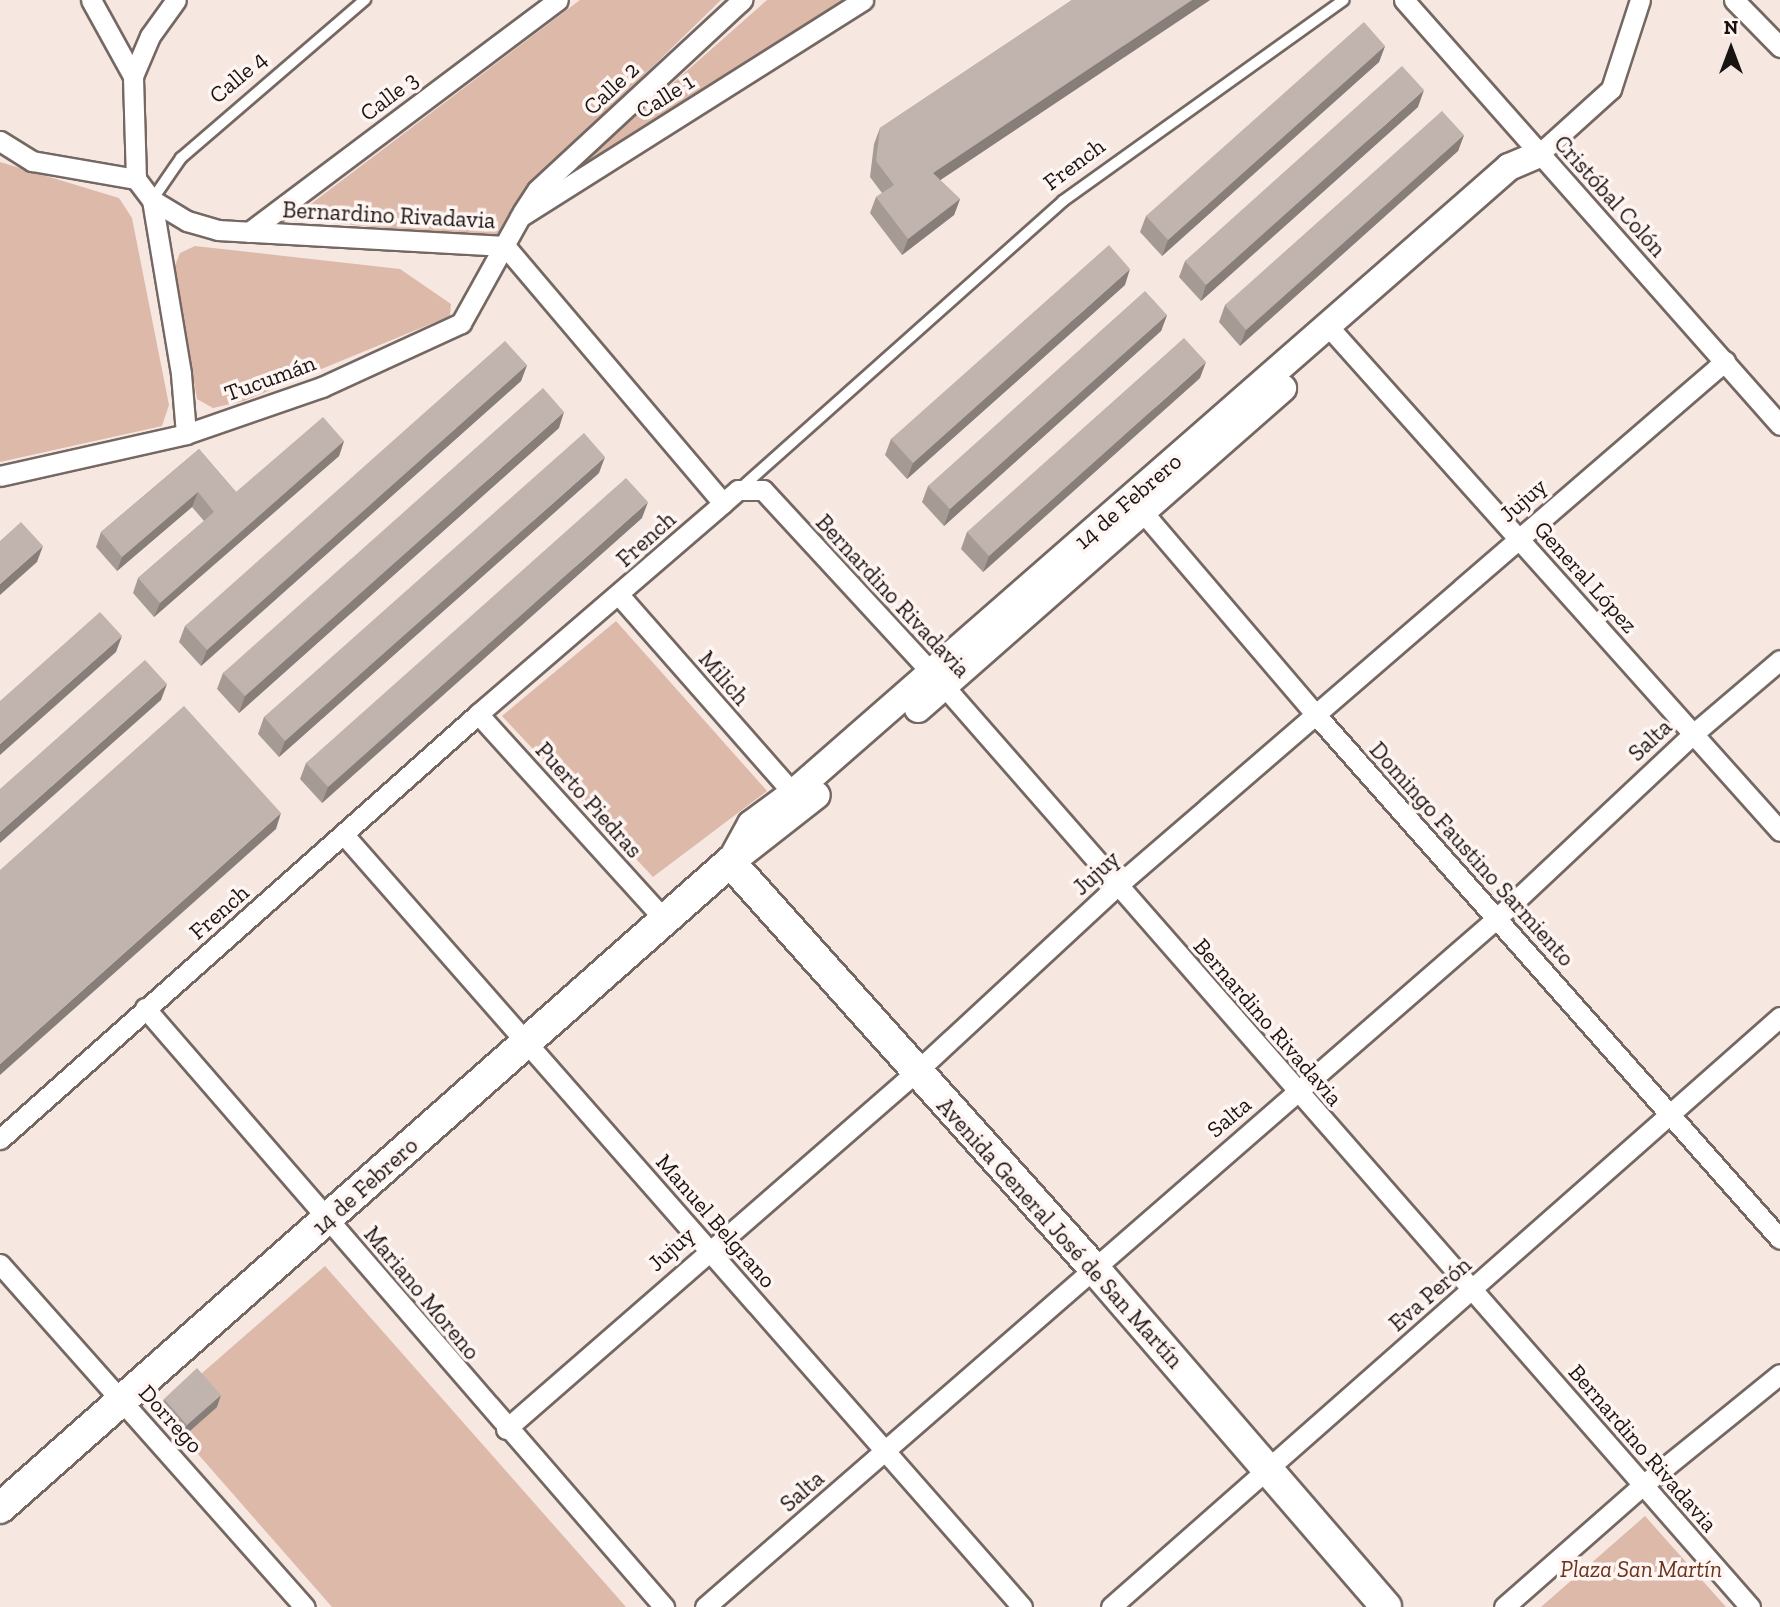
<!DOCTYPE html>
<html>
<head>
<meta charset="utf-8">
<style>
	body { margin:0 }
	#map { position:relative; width:1780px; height:1607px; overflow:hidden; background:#f6e7e1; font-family:"Zilla Slab",serif }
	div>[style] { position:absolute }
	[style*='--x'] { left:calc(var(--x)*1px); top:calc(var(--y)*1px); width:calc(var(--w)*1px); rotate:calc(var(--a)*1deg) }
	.green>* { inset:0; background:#ddb9aa }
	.roads { filter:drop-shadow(2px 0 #756863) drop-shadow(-2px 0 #756863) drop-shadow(0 2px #756863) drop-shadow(0 -2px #756863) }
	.lane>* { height:10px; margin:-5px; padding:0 5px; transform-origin:5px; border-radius:5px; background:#fff }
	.street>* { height:19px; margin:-9.5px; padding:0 9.5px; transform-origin:9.5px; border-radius:9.5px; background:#fff }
	.secondary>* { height:26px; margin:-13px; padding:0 13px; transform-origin:13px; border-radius:13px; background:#fff }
	.primary>* { height:30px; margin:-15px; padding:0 15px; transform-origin:15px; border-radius:15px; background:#fff }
	.wall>* { inset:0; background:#a69a95 }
	.shaded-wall>* { inset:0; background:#877d79 }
	.building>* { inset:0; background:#c1b3ad }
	span { translate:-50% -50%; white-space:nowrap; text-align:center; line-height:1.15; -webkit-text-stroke:7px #fff5f2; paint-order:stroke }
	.street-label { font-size:23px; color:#191412 }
	.park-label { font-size:23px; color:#6a331c; font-style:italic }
	.north { position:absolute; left:1696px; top:14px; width:70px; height:70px; -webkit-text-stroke:5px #fff5f2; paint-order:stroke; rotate:0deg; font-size:19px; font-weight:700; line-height:28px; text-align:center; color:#191412 }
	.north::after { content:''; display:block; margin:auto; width:24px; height:32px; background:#191412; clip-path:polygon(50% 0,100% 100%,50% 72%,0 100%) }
</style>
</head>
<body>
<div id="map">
	<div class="green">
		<div style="clip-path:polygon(580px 0,721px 0,530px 186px,495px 239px,291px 219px)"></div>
		<div style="clip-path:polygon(767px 0,844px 0,570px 174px)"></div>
		<div style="clip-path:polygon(0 162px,119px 198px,132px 218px,169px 405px,162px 426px,0 462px)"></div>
		<div style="clip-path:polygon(195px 246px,400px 269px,451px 304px,450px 316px,244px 401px,213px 408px,197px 399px,174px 268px,180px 253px)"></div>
		<div style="clip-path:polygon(616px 621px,767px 791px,653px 877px,502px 716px)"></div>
		<div style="clip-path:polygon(325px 1266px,626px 1607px,332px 1607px,183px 1437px,193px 1381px)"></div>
		<div style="clip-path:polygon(1645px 1516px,1726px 1607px,1541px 1607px)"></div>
	</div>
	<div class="roads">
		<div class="lane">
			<div style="--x:152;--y:200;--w:51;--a:-55.4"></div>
			<div style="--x:181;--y:158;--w:243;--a:-40.7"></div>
			<div style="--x:741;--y:488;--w:431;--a:-41.7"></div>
			<div style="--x:1063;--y:201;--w:345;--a:-35.6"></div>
		</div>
		<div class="street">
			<div style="--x:91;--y:0;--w:87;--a:61.1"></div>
			<div style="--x:1404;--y:0;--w:567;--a:48.5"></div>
			<div style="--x:1734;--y:0;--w:66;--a:45.6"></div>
			<div style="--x:0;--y:141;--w:38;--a:32"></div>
			<div style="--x:32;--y:161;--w:106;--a:9.8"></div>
			<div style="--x:136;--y:179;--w:26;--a:53"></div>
			<div style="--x:152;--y:200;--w:41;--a:31"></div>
			<div style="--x:187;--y:221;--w:32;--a:16"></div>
			<div style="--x:218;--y:230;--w:287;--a:3.2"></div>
			<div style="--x:505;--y:246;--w:337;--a:49.7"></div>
			<div style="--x:1539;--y:154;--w:97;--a:-42.1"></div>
			<div style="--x:1611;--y:89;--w:94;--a:-72"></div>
			<div style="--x:136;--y:179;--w:103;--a:-91.7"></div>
			<div style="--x:133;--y:76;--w:43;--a:-67"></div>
			<div style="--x:150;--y:36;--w:44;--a:-54.2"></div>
			<div style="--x:152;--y:200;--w:176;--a:80.5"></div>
			<div style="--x:181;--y:374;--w:60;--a:85.2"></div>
			<div style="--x:522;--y:213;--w:27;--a:-57"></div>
			<div style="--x:537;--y:190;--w:280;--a:-42.8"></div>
			<div style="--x:249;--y:232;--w:386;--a:-36.9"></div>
			<div style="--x:1327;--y:325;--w:679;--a:48.16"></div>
			<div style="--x:0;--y:476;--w:191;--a:-12.7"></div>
			<div style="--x:186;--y:434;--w:144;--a:-19.1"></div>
			<div style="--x:322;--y:387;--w:153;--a:-24.7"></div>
			<div style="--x:461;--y:323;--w:121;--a:-60.9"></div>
			<div style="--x:520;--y:217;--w:406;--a:-32.3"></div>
			<div style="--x:1135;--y:503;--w:280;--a:49.5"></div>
			<div style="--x:1317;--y:716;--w:698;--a:48.48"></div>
			<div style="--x:619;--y:595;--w:264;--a:48.7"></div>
			<div style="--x:478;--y:714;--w:277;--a:47.8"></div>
			<div style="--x:345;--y:836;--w:1026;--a:48.71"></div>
			<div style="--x:145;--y:1008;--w:793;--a:49.09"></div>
			<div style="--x:0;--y:1139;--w:640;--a:-41.64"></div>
			<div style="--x:478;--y:714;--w:323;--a:-40.7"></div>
			<div style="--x:723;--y:503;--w:20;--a:-41"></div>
			<div style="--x:738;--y:490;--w:25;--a:0"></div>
			<div style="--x:763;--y:490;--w:267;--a:47.3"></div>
			<div style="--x:944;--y:686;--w:1224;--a:48.81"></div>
			<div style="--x:0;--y:1264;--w:459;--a:48.4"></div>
			<div style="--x:506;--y:1429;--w:545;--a:-41.06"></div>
			<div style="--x:917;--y:1071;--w:274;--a:-42.8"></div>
			<div style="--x:1118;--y:885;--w:802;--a:-40.8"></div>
			<div style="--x:705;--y:1607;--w:1050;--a:-41.02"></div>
			<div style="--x:1497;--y:918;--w:269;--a:-43.2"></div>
			<div style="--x:1693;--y:734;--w:114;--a:-40.4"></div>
			<div style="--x:1111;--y:1607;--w:892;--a:-41.41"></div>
			<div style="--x:1504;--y:1607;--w:185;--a:-41.3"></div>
			<div style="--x:1643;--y:1485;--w:176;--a:-39"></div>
		</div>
		<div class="secondary">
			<div style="--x:918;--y:709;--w:486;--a:-41.3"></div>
			<div style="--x:734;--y:860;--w:105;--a:-38.1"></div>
			<div style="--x:730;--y:862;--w:43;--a:-61.1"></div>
			<div style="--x:751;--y:824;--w:52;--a:-36.4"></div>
			<div style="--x:793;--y:793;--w:951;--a:-41.16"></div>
			<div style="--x:1509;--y:167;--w:33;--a:-23"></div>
		</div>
		<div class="primary">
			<div style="--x:0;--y:1508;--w:975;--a:-41.51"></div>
			<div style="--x:730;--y:862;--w:542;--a:48.14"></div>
			<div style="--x:1092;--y:1266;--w:450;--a:49.2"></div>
		</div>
	</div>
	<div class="wall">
		<div style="clip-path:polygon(1072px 0,1210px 0,940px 180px,960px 199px,954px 215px,902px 255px,870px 213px,876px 197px,882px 193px,870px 177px,874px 144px,880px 128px)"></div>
		<div style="clip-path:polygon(1385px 46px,1379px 62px,1162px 256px,1140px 232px,1146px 216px)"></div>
		<div style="clip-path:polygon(1418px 107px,1201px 301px,1179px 277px,1185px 261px)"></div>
		<div style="clip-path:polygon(1464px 135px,1458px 151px,1240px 346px,1219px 322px,1225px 305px)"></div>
		<div style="clip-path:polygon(1125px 285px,907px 479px,885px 455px,891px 439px)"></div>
		<div style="clip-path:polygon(1167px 315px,1161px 331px,944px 526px,922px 502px,928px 486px)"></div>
		<div style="clip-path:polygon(527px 365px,521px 381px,201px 666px,179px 642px,185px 626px)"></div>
		<div style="clip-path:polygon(1200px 378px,983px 572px,961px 549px,967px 532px)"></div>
		<div style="clip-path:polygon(559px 428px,239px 713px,217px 689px,223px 673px)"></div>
		<div style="clip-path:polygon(344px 441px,339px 456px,154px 617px,133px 593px,138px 578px,204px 521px,192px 507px,117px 571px,96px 547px,101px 532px,199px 449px,236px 492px)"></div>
		<div style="clip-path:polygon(599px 473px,279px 757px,258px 734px,264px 717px)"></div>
		<div style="clip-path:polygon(642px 518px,322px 803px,300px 779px,306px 763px)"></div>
		<div style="clip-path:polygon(164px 1399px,217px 1407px,183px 1437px,159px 1411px)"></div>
	</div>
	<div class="shaded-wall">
		<div style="clip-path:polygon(1192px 0,1210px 0,927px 189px,933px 173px)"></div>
		<div style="clip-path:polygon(1385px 46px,1379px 62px,1162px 256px,1168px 240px)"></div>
		<div style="clip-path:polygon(1424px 90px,1418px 107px,1201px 301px,1206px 285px)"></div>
		<div style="clip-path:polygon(1464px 135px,1458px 151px,1240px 346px,1246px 330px)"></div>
		<div style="clip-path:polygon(960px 199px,954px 215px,902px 255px,908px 239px)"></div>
		<div style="clip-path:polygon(1130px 269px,1125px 285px,907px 479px,913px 463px)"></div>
		<div style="clip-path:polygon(1167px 315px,1161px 331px,944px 526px,950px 509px)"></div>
		<div style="clip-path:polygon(1206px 362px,1200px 378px,983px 572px,989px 556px)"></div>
		<div style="clip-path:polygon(527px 365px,521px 381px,201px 666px,207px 650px)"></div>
		<div style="clip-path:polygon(564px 412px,559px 428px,239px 713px,245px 696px)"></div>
		<div style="clip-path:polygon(344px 441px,339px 456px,154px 617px,160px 603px)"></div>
		<div style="clip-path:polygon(605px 457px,599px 473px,279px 757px,285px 741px)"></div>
		<div style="clip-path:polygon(198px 492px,192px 507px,117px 571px,122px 557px)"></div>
		<div style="clip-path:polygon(648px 502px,642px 518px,322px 803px,328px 787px)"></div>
		<div style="clip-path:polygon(43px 546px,37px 562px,0 595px,0 584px)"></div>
		<div style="clip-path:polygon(122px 636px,116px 652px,0 755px,0 744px)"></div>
		<div style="clip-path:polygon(167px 684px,161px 700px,0 843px,0 832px)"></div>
		<div style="clip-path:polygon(281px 813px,276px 829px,0 1075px,0 1064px)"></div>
		<div style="clip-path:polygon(221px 1395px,217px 1407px,183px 1437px,187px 1425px)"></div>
	</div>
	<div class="building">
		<div style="clip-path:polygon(1072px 0,1192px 0,933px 173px,960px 199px,908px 239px,876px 197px,894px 185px,876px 161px,880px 128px)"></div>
		<div style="clip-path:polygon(1364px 22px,1385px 46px,1168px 240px,1146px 216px)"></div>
		<div style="clip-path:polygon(1402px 66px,1424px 90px,1206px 285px,1185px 261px)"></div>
		<div style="clip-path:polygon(1442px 111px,1464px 135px,1246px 330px,1225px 305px)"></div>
		<div style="clip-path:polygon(1109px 245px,1130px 269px,913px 463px,891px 439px)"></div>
		<div style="clip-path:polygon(1145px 291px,1167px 315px,950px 509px,928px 486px)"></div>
		<div style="clip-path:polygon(1184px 338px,1206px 362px,989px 556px,967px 532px)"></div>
		<div style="clip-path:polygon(505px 341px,527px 365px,207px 650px,185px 626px)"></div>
		<div style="clip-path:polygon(543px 388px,564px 412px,245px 696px,223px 673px)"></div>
		<div style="clip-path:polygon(323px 417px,344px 441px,160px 603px,138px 578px,214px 512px,198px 492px,122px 557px,101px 532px,199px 449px,236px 492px)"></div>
		<div style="clip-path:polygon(584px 433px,605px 457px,285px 741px,264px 717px)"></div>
		<div style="clip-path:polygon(626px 478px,648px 502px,328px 787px,306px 763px)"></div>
		<div style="clip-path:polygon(21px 522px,43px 546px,0 584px,0 541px)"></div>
		<div style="clip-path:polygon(100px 612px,122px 636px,0 744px,0 701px)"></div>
		<div style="clip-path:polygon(145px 660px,167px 684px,0 832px,0 789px)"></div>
		<div style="clip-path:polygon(184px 706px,281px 813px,0 1064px,0 870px)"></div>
		<div style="clip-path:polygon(197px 1368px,221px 1395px,187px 1425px,164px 1399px)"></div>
	</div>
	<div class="street-label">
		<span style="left:238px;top:77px;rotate:-40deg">Calle 4</span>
		<span style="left:611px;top:88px;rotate:-43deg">Calle 2</span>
		<span style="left:389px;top:96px;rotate:-37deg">Calle 3</span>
		<span style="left:665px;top:96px;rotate:-32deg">Calle 1</span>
		<span style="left:1074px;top:164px;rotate:-37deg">French</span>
		<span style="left:1610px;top:196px;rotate:48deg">Cristóbal Colón</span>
		<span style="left:389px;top:215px;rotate:3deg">Bernardino Rivadavia</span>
		<span style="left:270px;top:378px;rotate:-20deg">Tucumán</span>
		<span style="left:1523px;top:500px;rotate:-41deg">Jujuy</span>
		<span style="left:1128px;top:501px;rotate:-41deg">14 de Febrero</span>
		<span style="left:646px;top:539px;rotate:-42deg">French</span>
		<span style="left:1586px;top:577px;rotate:48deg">General López</span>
		<span style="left:893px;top:596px;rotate:47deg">Bernardino Rivadavia</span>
		<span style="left:724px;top:678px;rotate:49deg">Milich</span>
		<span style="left:1650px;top:740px;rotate:-43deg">Salta</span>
		<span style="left:589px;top:800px;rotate:48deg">Puerto Piedras</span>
		<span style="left:1472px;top:854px;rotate:48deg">Domingo Faustino Sarmiento</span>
		<span style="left:1096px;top:873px;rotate:-42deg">Jujuy</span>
		<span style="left:219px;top:912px;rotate:-41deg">French</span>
		<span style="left:1268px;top:1022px;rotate:49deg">Bernardino Rivadavia</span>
		<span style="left:1229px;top:1117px;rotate:-40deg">Salta</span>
		<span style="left:365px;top:1186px;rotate:-42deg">14 de Febrero</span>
		<span style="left:716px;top:1221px;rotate:49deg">Manuel Belgrano</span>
		<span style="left:1060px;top:1233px;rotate:48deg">Avenida General José de San Martín</span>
		<span style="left:671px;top:1249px;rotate:-42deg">Jujuy</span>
		<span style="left:422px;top:1293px;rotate:50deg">Mariano Moreno</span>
		<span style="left:1430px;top:1294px;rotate:-41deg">Eva Perón</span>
		<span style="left:171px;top:1419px;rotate:48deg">Dorrego</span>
		<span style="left:1643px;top:1448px;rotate:49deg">Bernardino Rivadavia</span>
		<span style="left:802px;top:1491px;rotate:-41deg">Salta</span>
	</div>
	<div class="park-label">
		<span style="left:1641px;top:1569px">Plaza San Martín</span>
	</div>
	<div class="north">N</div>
</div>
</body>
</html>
